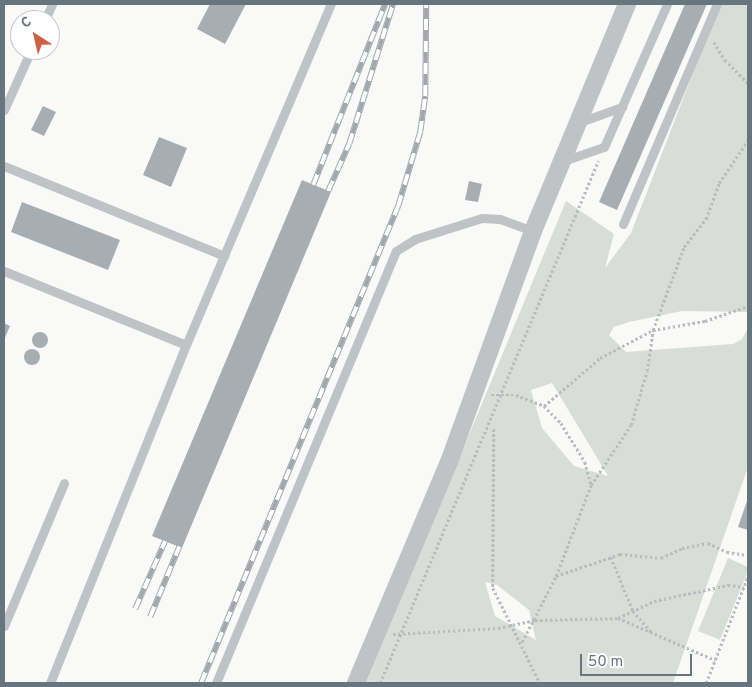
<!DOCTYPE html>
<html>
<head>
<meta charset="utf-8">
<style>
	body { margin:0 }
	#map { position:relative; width:752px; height:687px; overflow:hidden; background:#f9f9f7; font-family:Overpass,sans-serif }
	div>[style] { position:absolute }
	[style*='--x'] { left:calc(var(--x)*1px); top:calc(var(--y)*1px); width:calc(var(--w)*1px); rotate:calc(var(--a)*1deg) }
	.green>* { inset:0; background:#d9ddd7 }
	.building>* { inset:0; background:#a7aeb3 }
	.round { border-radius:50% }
	.path>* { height:2.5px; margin-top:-1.25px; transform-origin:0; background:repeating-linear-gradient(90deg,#b9bcbe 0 2.5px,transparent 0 5px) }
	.lane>* { height:9px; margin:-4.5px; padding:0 4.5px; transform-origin:4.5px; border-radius:4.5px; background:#bfc3c6 }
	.street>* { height:18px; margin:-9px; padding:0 9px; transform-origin:9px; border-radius:9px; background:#bfc3c6 }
	.rail>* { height:5.5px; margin-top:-2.75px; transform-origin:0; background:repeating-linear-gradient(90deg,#fff 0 11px,#a1a7ac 0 22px); box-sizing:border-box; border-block:1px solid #a1a7ac }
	span { translate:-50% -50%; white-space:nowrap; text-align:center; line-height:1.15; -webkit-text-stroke:5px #fff; paint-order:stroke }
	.frame { position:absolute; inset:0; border:5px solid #67757e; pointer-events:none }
	.north { position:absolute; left:10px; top:10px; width:50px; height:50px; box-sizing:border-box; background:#fff; border:1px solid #c2c8cb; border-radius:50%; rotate:325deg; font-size:14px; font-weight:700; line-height:20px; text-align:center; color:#67757e }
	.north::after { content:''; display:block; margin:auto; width:18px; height:22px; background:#ce5f42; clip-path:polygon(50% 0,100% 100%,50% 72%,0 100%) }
	.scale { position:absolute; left:580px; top:654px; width:112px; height:22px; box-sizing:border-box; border:2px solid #67757e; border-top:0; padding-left:6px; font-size:15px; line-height:18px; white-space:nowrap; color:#67757e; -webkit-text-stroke:4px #fff; paint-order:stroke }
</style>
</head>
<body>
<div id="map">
	<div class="green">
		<div style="clip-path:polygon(evenodd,716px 4px,748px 4px,748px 312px,682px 311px,629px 322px,614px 327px,609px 335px,626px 352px,733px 344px,742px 339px,748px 328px,748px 467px,673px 683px,366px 683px,566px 201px,614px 234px,605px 268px,631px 233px,700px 55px,716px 4px,552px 383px,608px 476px,574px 466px,542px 428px,531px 390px,552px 383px,716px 4px,485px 582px,497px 585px,529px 610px,536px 640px,495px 616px,485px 582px)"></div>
		<div style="clip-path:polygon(728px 558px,748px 567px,748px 571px,720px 640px,698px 631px)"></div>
	</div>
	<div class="building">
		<div style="clip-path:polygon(210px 4px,246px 4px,225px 44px,197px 29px)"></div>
		<div style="clip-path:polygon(685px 4px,707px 4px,617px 210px,599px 202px)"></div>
		<div style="clip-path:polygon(43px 106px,56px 112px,44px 136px,31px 130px)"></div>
		<div style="clip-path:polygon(159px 137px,187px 148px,171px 187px,143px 175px)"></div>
		<div style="clip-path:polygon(302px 180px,331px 192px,182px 548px,152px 536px)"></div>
		<div style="clip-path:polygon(469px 181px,482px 184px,478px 202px,465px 200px)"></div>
		<div style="clip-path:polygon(22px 202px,120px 240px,108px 270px,11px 232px)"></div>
		<div style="clip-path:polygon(4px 323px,10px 326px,4px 340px)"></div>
		<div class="round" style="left:32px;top:332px;width:16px;height:16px"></div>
		<div class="round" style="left:24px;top:349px;width:16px;height:16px"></div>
		<div style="clip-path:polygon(748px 498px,748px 530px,738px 527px)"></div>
	</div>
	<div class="path">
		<div style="--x:714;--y:42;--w:21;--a:59"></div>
		<div style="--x:725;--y:60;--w:33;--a:45"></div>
		<div style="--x:491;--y:395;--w:25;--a:0"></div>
		<div style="--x:516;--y:395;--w:30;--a:21"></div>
		<div style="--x:544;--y:406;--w:24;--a:45"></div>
		<div style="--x:561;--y:423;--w:46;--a:58.4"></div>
		<div style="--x:585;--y:462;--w:24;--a:75"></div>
		<div style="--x:544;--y:406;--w:74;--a:-40.6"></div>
		<div style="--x:600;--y:358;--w:60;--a:-27.8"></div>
		<div style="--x:653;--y:330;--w:53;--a:-9.8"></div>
		<div style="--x:705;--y:321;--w:46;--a:-19.2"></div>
		<div style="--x:494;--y:429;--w:159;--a:90.4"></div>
		<div style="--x:493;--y:588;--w:106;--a:63.7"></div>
		<div style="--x:611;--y:557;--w:58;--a:67.8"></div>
		<div style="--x:633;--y:611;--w:28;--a:49"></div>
		<div style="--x:556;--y:576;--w:68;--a:-19"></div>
		<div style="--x:620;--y:554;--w:41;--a:5.6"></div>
		<div style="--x:661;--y:558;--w:23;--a:-25"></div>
		<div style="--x:682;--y:548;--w:26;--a:-11"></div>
		<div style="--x:708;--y:543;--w:21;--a:25"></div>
		<div style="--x:727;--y:552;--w:21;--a:8"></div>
		<div style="--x:618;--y:618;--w:40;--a:-25"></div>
		<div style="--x:654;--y:601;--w:76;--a:-12.2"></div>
		<div style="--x:728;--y:585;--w:16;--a:7"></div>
		<div style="--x:393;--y:634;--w:105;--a:-3.3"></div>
		<div style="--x:498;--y:628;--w:38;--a:-12"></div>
		<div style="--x:535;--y:620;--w:83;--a:-1.4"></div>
		<div style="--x:618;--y:618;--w:106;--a:23.4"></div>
		<div style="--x:522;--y:642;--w:74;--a:-62.7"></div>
		<div style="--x:556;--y:576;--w:97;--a:-69"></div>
		<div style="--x:591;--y:485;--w:72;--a:-56.3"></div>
		<div style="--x:631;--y:425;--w:56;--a:-73.5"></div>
		<div style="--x:647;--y:371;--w:41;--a:-81.7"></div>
		<div style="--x:653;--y:330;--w:89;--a:-69.5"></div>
		<div style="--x:684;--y:247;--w:36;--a:-52"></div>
		<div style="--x:706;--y:219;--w:38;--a:-70"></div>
		<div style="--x:719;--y:183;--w:52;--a:-56"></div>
		<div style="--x:380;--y:683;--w:566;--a:-67.33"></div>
		<div style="--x:706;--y:683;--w:115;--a:-68.6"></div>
	</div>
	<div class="lane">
		<div style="--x:45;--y:20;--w:17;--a:-66"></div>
		<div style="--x:4;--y:110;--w:66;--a:-65.8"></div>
		<div style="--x:580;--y:122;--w:45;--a:-19.7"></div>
		<div style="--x:563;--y:161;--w:43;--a:-18.9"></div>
		<div style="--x:604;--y:147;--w:156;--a:-66.2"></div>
		<div style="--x:4;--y:166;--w:238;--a:22.2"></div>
		<div style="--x:623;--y:224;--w:239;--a:-66.9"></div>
		<div style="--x:4;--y:271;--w:196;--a:22.1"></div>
		<div style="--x:4;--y:626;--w:155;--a:-67.2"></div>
		<div style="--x:50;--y:683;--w:364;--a:-68.1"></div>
		<div style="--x:186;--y:345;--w:371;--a:-67"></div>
		<div style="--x:216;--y:683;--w:468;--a:-67.4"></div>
		<div style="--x:396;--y:251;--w:22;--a:-32"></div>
		<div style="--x:415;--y:239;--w:70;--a:-17.4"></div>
		<div style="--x:482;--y:218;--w:18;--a:3"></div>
		<div style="--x:500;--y:219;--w:35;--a:20"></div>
	</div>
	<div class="street">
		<div style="--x:356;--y:683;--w:240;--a:-67.2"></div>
		<div style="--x:449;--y:462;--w:246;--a:-70"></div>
		<div style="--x:533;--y:231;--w:246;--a:-67.5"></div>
	</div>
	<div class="rail">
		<div style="--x:313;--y:185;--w:195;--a:-68.3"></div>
		<div style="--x:328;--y:191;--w:51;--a:-65.9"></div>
		<div style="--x:349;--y:144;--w:147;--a:-72.6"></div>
		<div style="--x:135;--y:609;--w:74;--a:-66.2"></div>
		<div style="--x:150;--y:617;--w:76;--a:-67.5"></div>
		<div style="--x:201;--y:683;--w:516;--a:-67.56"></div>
		<div style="--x:398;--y:206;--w:77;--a:-73.4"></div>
		<div style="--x:420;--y:132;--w:36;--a:-82"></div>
		<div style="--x:425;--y:96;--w:92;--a:-89.4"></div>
	</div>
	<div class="frame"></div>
	<div class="north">С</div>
	<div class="scale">50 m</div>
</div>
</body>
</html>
